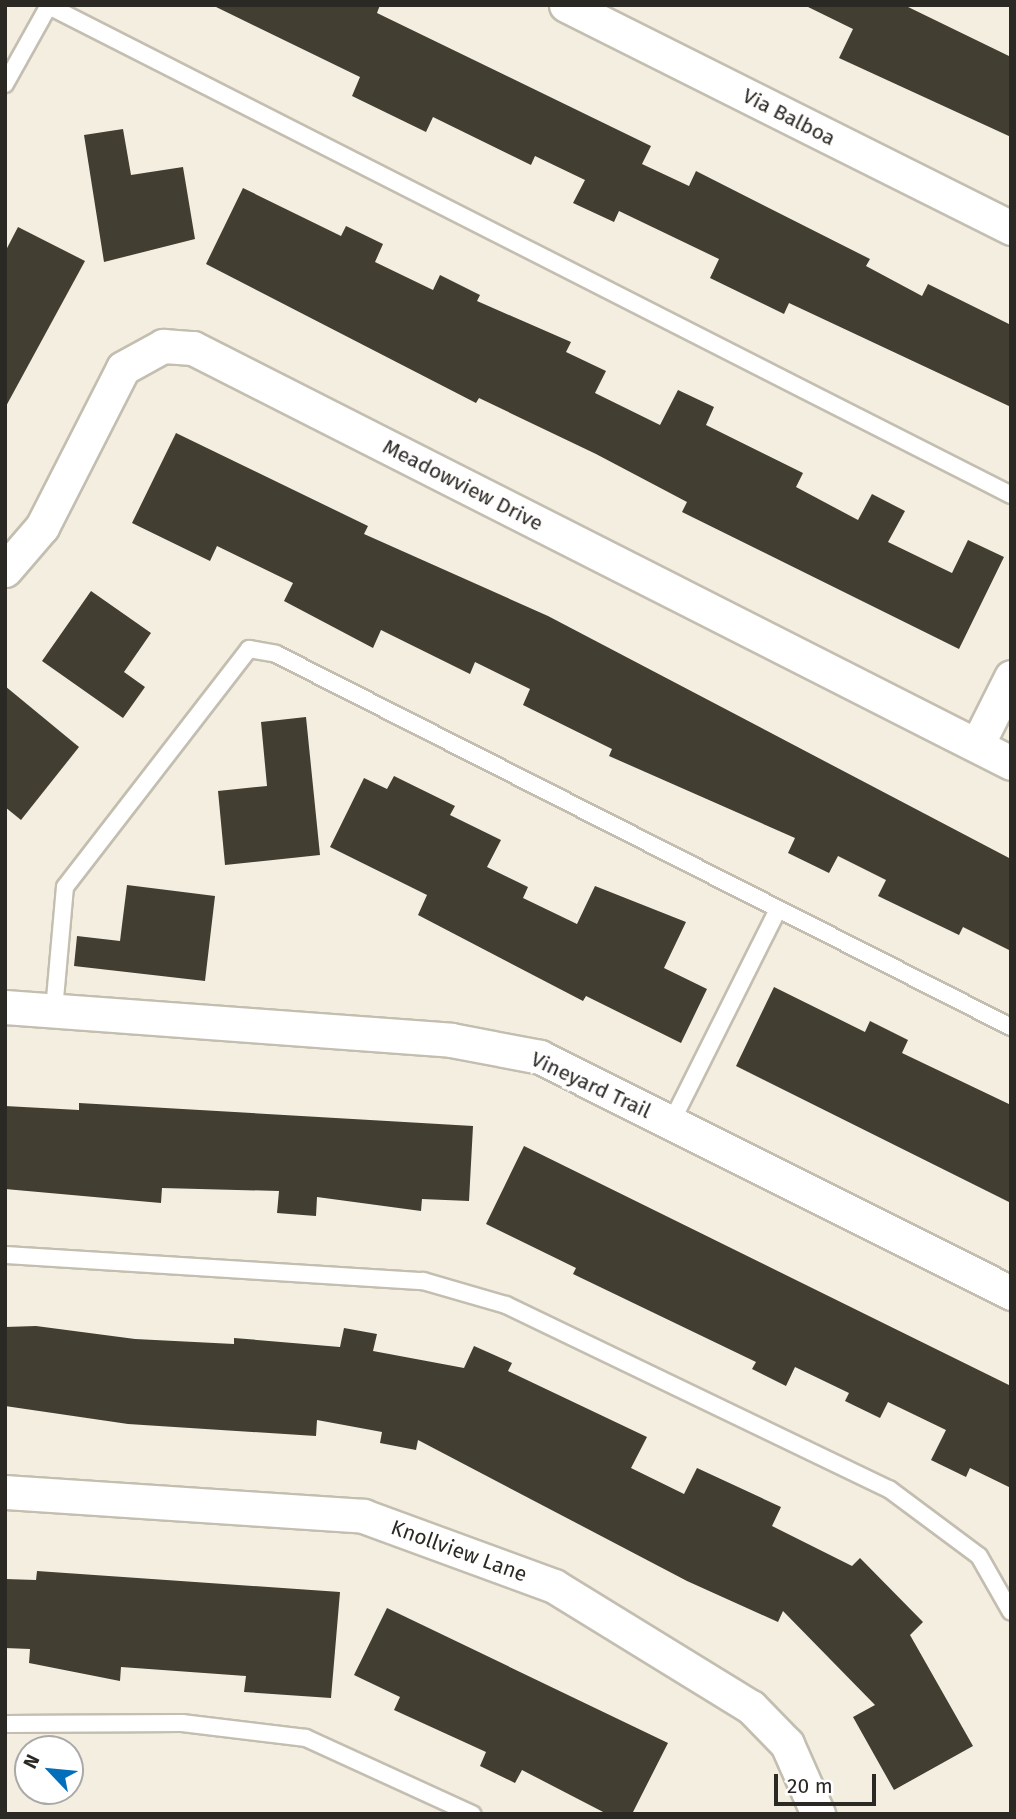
<!DOCTYPE html>
<html>
<head>
<meta charset="utf-8">
<style>
	body { margin:0 }
	#map { position:relative; width:1016px; height:1819px; overflow:hidden; background:#f3eedf; font-family:"Fira Sans",sans-serif }
	div>[style] { position:absolute }
	[style*='--x'] { left:calc(var(--x)*1px); top:calc(var(--y)*1px); width:calc(var(--w)*1px); rotate:calc(var(--a)*1deg) }
	.building>* { inset:0; background:#423e32 }
	.roads { filter:drop-shadow(2px 0 #c3beb0) drop-shadow(-2px 0 #c3beb0) drop-shadow(0 2px #c3beb0) drop-shadow(0 -2px #c3beb0) }
	.service>* { height:16px; margin:-8px; padding:0 8px; transform-origin:8px; border-radius:8px; background:#fff }
	.minor>* { height:33px; margin:-16.5px; padding:0 16.5px; transform-origin:16.5px; border-radius:16.5px; background:#fff }
	span { translate:-50% -50%; white-space:nowrap; text-align:center; line-height:1.15; -webkit-text-stroke:7px #fff; paint-order:stroke }
	.street-label { font-size:21px; color:#2b2924 }
	.frame { position:absolute; inset:0; border:7px solid #2b2924; pointer-events:none }
	.north { position:absolute; left:14px; top:1735px; width:70px; height:70px; box-sizing:border-box; background:#fff; border:2px solid #aaa9a7; border-radius:50%; rotate:296deg; font-size:19px; font-weight:700; line-height:28px; text-align:center; color:#2b2924 }
	.north::after { content:''; display:block; margin:auto; width:24px; height:32px; background:#036fbb; clip-path:polygon(50% 0,100% 100%,50% 72%,0 100%) }
	.scale { position:absolute; left:774px; top:1774px; width:102px; height:32px; box-sizing:border-box; border:4px solid #2b2924; border-top:0; padding-left:9px; font-size:21px; line-height:24px; white-space:nowrap; color:#2b2924; -webkit-text-stroke:5px #fff; paint-order:stroke }
</style>
</head>
<body>
<div id="map">
	<div class="building">
		<div style="clip-path:polygon(212px 5px,380px 5px,377px 13px,651px 146px,642px 164px,689px 186px,696px 171px,870px 259px,866px 266px,922px 296px,928px 284px,1011px 325px,1011px 407px,789px 303px,784px 314px,710px 278px,719px 259px,619px 211px,614px 222px,573px 203px,585px 180px,535px 156px,531px 165px,433px 117px,426px 132px,352px 96px,360px 77px)"></div>
		<div style="clip-path:polygon(804px 5px,904px 5px,1011px 57px,1011px 137px,839px 58px,853px 29px)"></div>
		<div style="clip-path:polygon(123px 129px,131px 175px,183px 167px,195px 239px,104px 262px,84px 135px)"></div>
		<div style="clip-path:polygon(243px 188px,341px 236px,346px 226px,383px 244px,375px 262px,433px 290px,440px 275px,480px 295px,477px 301px,571px 342px,566px 352px,606px 371px,595px 393px,660px 425px,678px 390px,714px 407px,706px 425px,803px 473px,796px 487px,858px 520px,872px 494px,905px 511px,888px 542px,952px 573px,968px 540px,1004px 557px,959px 649px,682px 512px,687px 502px,596px 454px,479px 398px,476px 403px,206px 264px)"></div>
		<div style="clip-path:polygon(18px 227px,85px 261px,5px 408px,5px 252px)"></div>
		<div style="clip-path:polygon(176px 433px,368px 526px,364px 534px,548px 616px,1011px 859px,1011px 951px,963px 927px,959px 935px,878px 896px,886px 880px,838px 856px,829px 873px,788px 853px,795px 838px,609px 756px,612px 749px,523px 705px,530px 689px,475px 662px,470px 674px,381px 630px,373px 648px,284px 601px,293px 583px,217px 546px,210px 561px,132px 523px)"></div>
		<div style="clip-path:polygon(91px 591px,151px 633px,124px 672px,145px 687px,123px 718px,42px 661px)"></div>
		<div style="clip-path:polygon(5px 686px,79px 747px,21px 820px,5px 807px)"></div>
		<div style="clip-path:polygon(306px 717px,320px 855px,225px 865px,218px 791px,267px 786px,261px 722px)"></div>
		<div style="clip-path:polygon(394px 776px,455px 806px,450px 815px,501px 840px,487px 867px,528px 887px,523px 898px,577px 924px,595px 886px,686px 922px,664px 968px,707px 989px,681px 1043px,586px 996px,583px 1001px,418px 915px,427px 895px,330px 847px,364px 778px,387px 789px)"></div>
		<div style="clip-path:polygon(127px 885px,215px 896px,205px 981px,74px 966px,77px 936px,120px 941px)"></div>
		<div style="clip-path:polygon(774px 987px,865px 1032px,870px 1021px,908px 1040px,902px 1053px,1011px 1105px,1011px 1203px,736px 1066px)"></div>
		<div style="clip-path:polygon(79px 1103px,473px 1126px,469px 1201px,422px 1199px,421px 1211px,317px 1197px,316px 1216px,277px 1213px,279px 1191px,162px 1188px,161px 1203px,5px 1189px,5px 1106px,79px 1110px)"></div>
		<div style="clip-path:polygon(524px 1146px,1011px 1386px,1011px 1488px,970px 1468px,966px 1477px,931px 1460px,946px 1430px,888px 1402px,880px 1418px,845px 1401px,849px 1393px,795px 1367px,786px 1386px,752px 1369px,756px 1362px,573px 1274px,576px 1268px,486px 1224px)"></div>
		<div style="clip-path:polygon(36px 1326px,135px 1339px,234px 1344px,234px 1338px,340px 1347px,344px 1328px,377px 1334px,373px 1351px,464px 1368px,474px 1346px,512px 1363px,508px 1371px,647px 1437px,631px 1468px,684px 1494px,697px 1468px,781px 1507px,772px 1526px,852px 1566px,860px 1558px,923px 1622px,910px 1635px,973px 1746px,894px 1790px,853px 1717px,875px 1705px,783px 1611px,778px 1622px,687px 1581px,418px 1440px,416px 1450px,380px 1443px,382px 1432px,317px 1420px,316px 1436px,128px 1424px,5px 1406px,5px 1327px)"></div>
		<div style="clip-path:polygon(37px 1571px,340px 1592px,331px 1698px,244px 1692px,246px 1676px,121px 1667px,120px 1681px,29px 1663px,30px 1649px,5px 1648px,5px 1579px,36px 1580px)"></div>
		<div style="clip-path:polygon(387px 1608px,668px 1743px,632px 1814px,607px 1814px,522px 1770px,515px 1783px,480px 1766px,486px 1752px,394px 1710px,400px 1697px,354px 1675px)"></div>
	</div>
	<div class="roads">
		<div class="service">
			<div style="--x:47;--y:5;--w:1081;--a:26.94"></div>
			<div style="--x:5;--y:84;--w:88;--a:-60.8"></div>
			<div style="--x:54;--y:1010;--w:123;--a:-84.9"></div>
			<div style="--x:65;--y:887;--w:301;--a:-52.3"></div>
			<div style="--x:249;--y:649;--w:27;--a:10"></div>
			<div style="--x:276;--y:654;--w:824;--a:26.91"></div>
			<div style="--x:671;--y:1123;--w:239;--a:-63.4"></div>
			<div style="--x:5;--y:1255;--w:419;--a:3.6"></div>
			<div style="--x:423;--y:1281;--w:86;--a:16.1"></div>
			<div style="--x:506;--y:1305;--w:425;--a:25.7"></div>
			<div style="--x:889;--y:1489;--w:112;--a:36.7"></div>
			<div style="--x:979;--y:1556;--w:64;--a:60.3"></div>
			<div style="--x:5;--y:1724;--w:177;--a:-0.3"></div>
			<div style="--x:182;--y:1723;--w:125;--a:6.9"></div>
			<div style="--x:306;--y:1738;--w:183;--a:24.6"></div>
		</div>
		<div class="minor">
			<div style="--x:566;--y:5;--w:498;--a:26.6"></div>
			<div style="--x:5;--y:570;--w:57;--a:-49.3"></div>
			<div style="--x:42;--y:527;--w:178;--a:-63"></div>
			<div style="--x:123;--y:368;--w:46;--a:-28.8"></div>
			<div style="--x:163;--y:346;--w:30;--a:4"></div>
			<div style="--x:193;--y:348;--w:917;--a:26.9"></div>
			<div style="--x:977;--y:745;--w:76;--a:-63.4"></div>
			<div style="--x:5;--y:1007;--w:447;--a:4.2"></div>
			<div style="--x:451;--y:1040;--w:91;--a:10.8"></div>
			<div style="--x:540;--y:1057;--w:527;--a:26.61"></div>
			<div style="--x:5;--y:1492;--w:359;--a:3.8"></div>
			<div style="--x:363;--y:1516;--w:203;--a:20.1"></div>
			<div style="--x:554;--y:1586;--w:231;--a:31.6"></div>
			<div style="--x:751;--y:1707;--w:52;--a:45.8"></div>
			<div style="--x:787;--y:1744;--w:77;--a:66.1"></div>
		</div>
	</div>
	<div class="street-label">
		<span style="left:789px;top:117px;rotate:27deg">Via Balboa</span>
		<span style="left:463px;top:485px;rotate:27deg">Meadowview Drive</span>
		<span style="left:591px;top:1085px;rotate:25deg">Vineyard Trail</span>
		<span style="left:459px;top:1551px;rotate:20deg">Knollview Lane</span>
	</div>
	<div class="frame"></div>
	<div class="north">N</div>
	<div class="scale">20 m</div>
</div>
</body>
</html>
